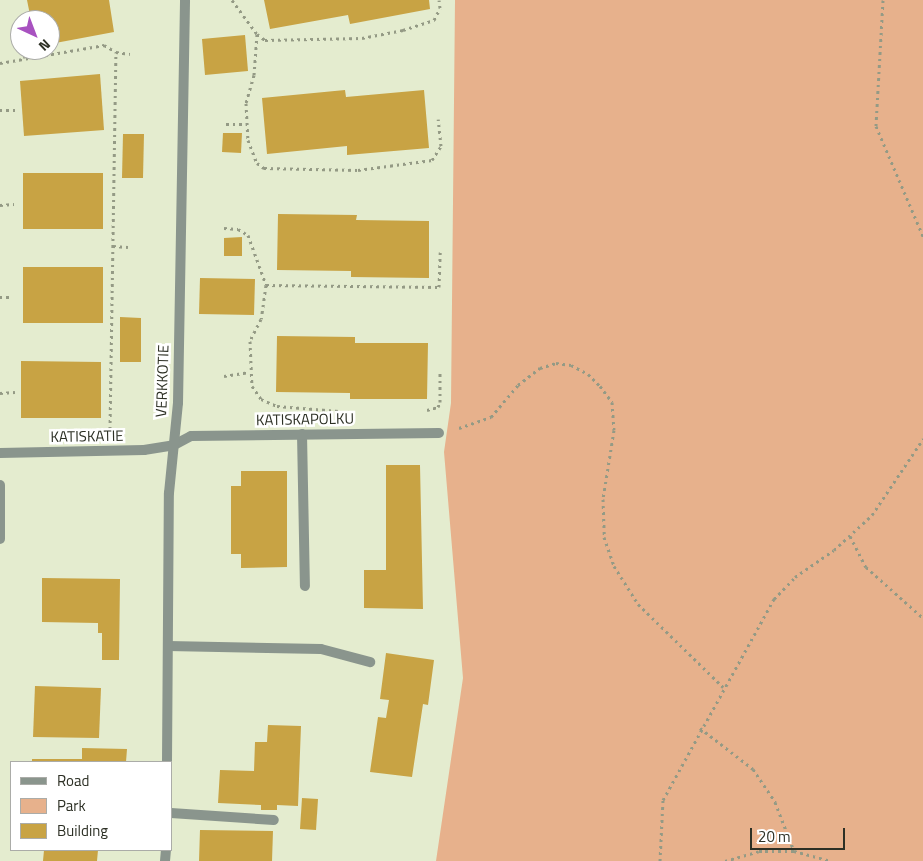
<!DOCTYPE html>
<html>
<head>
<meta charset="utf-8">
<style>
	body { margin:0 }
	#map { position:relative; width:923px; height:861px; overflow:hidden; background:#e4eccf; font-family:"Titillium Web",sans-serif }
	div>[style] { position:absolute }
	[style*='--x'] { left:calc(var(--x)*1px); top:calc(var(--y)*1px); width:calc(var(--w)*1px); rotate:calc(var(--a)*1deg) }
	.green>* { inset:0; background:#e7b18c }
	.building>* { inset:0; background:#c8a344 }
	.path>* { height:3px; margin-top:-1.5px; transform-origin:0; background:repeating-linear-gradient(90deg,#949a85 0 2.5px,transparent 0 6.5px) }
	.service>* { height:10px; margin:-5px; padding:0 5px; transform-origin:5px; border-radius:5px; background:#8a958d }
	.minor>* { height:10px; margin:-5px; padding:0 5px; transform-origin:5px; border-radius:5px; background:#8a958d }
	span { translate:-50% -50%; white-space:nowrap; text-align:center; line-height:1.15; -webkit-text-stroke:5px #fff; paint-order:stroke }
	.street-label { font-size:15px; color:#2d3025 }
	.legend { position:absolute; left:10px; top:761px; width:162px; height:90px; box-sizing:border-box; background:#fff; border:1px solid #abaca8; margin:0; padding:6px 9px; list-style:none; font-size:15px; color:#2d3025 }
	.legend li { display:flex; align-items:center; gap:10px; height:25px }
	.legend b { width:25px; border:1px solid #abaca8 }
	.north { position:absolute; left:10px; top:10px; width:50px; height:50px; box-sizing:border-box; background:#fff; border:1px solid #abaca8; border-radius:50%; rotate:137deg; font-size:14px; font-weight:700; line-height:20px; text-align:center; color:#2d3025 }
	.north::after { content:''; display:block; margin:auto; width:18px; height:22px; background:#a852c0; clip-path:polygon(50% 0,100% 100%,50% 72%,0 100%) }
	.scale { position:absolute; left:750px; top:828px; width:95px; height:22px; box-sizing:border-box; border:2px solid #2d3025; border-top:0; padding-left:6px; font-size:15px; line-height:18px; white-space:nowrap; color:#2d3025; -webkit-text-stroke:4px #fff; paint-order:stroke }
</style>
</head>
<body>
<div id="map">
	<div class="green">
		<div style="clip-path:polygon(455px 0,923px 0,923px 861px,436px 861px,463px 678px,444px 452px,451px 403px)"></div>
	</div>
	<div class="building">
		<div style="clip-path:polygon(27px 0,109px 0,114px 32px,50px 44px,50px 20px,31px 20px)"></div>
		<div style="clip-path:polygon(264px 0,429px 0,430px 9px,350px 24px,348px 15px,270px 29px)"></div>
		<div style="clip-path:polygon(245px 35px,248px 71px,205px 75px,202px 39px)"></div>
		<div style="clip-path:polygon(100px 74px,104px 130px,24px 136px,20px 81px)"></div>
		<div style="clip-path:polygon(345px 90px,346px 97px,424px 90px,429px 148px,347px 155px,347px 146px,267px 154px,262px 98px)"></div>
		<div style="clip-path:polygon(223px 133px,242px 133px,241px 153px,222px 152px)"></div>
		<div style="clip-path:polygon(123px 134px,144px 134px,143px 178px,122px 178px)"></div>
		<div style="clip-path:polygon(23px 173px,103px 173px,103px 229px,23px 229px)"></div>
		<div style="clip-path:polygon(278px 214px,357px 215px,356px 220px,429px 221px,429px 278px,351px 277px,351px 271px,277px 270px)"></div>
		<div style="clip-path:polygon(242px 237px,242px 256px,224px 256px,224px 238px)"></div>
		<div style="clip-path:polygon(23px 267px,103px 267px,103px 323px,23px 323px)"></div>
		<div style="clip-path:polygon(200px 278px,255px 279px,254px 315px,199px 314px)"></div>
		<div style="clip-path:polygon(120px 317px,141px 318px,141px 362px,120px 362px)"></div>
		<div style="clip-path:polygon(277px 336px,355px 337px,355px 343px,428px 343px,427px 399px,350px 399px,350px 393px,276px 392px)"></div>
		<div style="clip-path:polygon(21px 361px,101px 362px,101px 418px,21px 418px)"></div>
		<div style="clip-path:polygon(386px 465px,420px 465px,423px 609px,364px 608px,364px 570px,386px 570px)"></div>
		<div style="clip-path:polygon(241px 471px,287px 471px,287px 567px,241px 568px,241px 554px,231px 554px,231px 486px,241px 486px)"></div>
		<div style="clip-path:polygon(42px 578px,120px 579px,119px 660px,102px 660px,102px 633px,98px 633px,98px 623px,42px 622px)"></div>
		<div style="clip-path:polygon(386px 653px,434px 660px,428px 705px,423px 704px,412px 777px,370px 772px,378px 717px,386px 718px,389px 700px,380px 699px)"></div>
		<div style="clip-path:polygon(35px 686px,101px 688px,99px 738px,33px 737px)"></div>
		<div style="clip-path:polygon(268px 725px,301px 726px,298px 806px,277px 805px,277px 810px,261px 810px,261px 805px,218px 803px,220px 770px,254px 771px,255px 742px,267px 742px)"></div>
		<div style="clip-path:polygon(82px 748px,127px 749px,126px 762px,32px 762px,32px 759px,82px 759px)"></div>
		<div style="clip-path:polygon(302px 798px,318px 799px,316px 830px,300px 829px)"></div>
		<div style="clip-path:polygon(200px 830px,273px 831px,272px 861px,199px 861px)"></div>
		<div style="clip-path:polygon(44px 850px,98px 850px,97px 861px,43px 861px)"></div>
	</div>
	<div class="path">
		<div style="--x:232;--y:0;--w:42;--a:53.7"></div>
		<div style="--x:257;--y:34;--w:10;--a:37"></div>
		<div style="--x:265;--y:40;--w:97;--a:-1.2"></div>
		<div style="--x:362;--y:38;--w:42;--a:-11"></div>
		<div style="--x:403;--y:30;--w:33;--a:-18"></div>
		<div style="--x:434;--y:20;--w:13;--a:-63"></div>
		<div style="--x:440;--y:8;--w:8;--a:-97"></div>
		<div style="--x:883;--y:0;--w:126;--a:93.2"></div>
		<div style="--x:876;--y:126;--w:120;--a:66.9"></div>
		<div style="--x:17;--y:23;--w:13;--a:77"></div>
		<div style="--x:257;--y:34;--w:41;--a:94.2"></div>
		<div style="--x:254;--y:75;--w:29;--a:106"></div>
		<div style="--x:246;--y:103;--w:37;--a:87"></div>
		<div style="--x:248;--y:140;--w:25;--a:69"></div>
		<div style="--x:257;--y:163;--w:9;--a:36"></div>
		<div style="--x:264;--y:168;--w:94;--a:1.2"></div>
		<div style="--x:358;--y:170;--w:75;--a:-7.7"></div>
		<div style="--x:432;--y:160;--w:17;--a:-57"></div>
		<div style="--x:441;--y:146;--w:27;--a:-96"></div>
		<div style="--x:23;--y:50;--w:8;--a:76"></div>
		<div style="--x:0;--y:63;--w:106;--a:-9.8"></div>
		<div style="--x:104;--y:45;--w:14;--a:30"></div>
		<div style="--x:116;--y:52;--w:14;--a:8"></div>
		<div style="--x:0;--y:110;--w:16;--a:0"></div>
		<div style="--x:226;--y:124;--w:21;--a:0"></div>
		<div style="--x:0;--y:205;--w:14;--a:-4"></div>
		<div style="--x:224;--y:228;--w:14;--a:4"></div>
		<div style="--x:238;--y:229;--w:12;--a:31"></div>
		<div style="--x:248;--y:235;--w:53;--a:70.2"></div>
		<div style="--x:266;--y:285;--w:173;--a:0.7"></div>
		<div style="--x:439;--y:287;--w:35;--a:-88"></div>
		<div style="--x:113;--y:246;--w:15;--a:4"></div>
		<div style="--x:266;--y:285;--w:34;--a:98"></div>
		<div style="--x:261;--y:319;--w:25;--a:117"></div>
		<div style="--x:250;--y:341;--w:45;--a:87.5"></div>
		<div style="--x:252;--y:386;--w:16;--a:55"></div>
		<div style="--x:261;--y:399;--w:17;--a:24"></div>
		<div style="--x:277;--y:406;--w:62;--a:4.6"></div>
		<div style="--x:0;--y:297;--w:13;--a:0"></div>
		<div style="--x:224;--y:376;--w:26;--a:-9"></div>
		<div style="--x:0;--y:393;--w:15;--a:-4"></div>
		<div style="--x:427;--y:410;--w:11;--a:-15"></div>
		<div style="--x:438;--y:407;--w:5;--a:-68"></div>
		<div style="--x:440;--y:402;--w:32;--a:-90"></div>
		<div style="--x:459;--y:428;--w:34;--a:-19"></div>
		<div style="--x:491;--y:417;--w:42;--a:-49.8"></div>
		<div style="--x:518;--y:385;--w:28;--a:-38"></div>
		<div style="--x:540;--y:368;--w:17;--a:-17"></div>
		<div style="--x:556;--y:363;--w:15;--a:8"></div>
		<div style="--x:571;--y:365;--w:19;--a:28"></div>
		<div style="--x:588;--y:374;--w:17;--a:45"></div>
		<div style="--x:600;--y:386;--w:20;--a:53"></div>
		<div style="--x:612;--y:402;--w:28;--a:86"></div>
		<div style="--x:614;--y:430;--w:70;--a:99.1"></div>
		<div style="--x:603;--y:499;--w:38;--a:88"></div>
		<div style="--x:604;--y:537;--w:31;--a:71"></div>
		<div style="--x:614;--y:566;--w:45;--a:57.7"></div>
		<div style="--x:638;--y:604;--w:119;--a:44.3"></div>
		<div style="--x:110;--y:429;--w:377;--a:-89.1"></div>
		<div style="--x:850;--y:536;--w:35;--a:63"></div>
		<div style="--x:866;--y:567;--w:76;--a:41.8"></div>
		<div style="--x:700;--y:728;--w:67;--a:37.7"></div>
		<div style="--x:753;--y:769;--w:40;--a:56"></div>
		<div style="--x:775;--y:802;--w:53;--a:68.8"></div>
		<div style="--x:660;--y:861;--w:61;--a:-87.2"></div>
		<div style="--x:663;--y:800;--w:230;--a:-61.1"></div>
		<div style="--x:774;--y:599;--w:30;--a:-46"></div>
		<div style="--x:795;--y:577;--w:47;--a:-34.7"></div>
		<div style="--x:834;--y:550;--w:52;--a:-42.6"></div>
		<div style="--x:872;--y:515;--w:92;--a:-56.1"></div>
		<div style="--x:725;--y:861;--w:35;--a:-16"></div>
		<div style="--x:759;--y:851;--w:35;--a:0"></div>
		<div style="--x:794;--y:851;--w:38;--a:15"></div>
	</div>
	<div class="service">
		<div style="--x:302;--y:434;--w:152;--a:88.9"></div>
		<div style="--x:0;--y:485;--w:54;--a:90"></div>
		<div style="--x:168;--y:646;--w:153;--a:1.1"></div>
		<div style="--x:321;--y:649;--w:51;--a:14.9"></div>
		<div style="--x:171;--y:813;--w:103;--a:3.9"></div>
	</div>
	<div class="minor">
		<div style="--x:0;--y:453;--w:144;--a:-1.2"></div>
		<div style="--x:144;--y:450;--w:30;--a:-9"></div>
		<div style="--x:174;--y:445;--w:19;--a:-28"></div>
		<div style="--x:191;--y:436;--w:248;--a:-0.7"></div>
		<div style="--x:167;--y:762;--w:269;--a:-89.6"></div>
		<div style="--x:169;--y:493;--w:90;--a:-84.3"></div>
		<div style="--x:178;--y:403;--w:403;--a:-89"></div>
		<div style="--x:165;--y:861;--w:11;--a:-85"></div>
	</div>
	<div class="street-label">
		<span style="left:162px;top:381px;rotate:-88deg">VERKKOTIE</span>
		<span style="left:305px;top:419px;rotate:-1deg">KATISKAPOLKU</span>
		<span style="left:87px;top:436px;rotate:-1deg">KATISKATIE</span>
	</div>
	<ul class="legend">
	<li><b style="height:6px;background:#8a958d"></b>Road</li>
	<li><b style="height:14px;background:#e7b18c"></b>Park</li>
	<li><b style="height:14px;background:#c8a344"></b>Building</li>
	</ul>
	<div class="north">N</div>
	<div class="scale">20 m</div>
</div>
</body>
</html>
